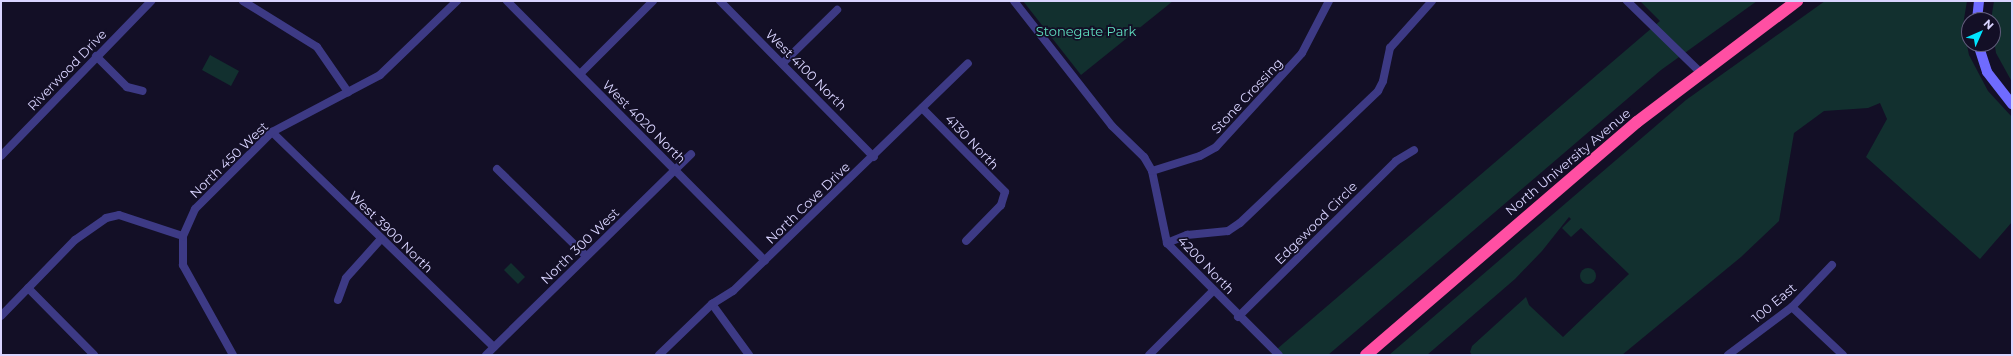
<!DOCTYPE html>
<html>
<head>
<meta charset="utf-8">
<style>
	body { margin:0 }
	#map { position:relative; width:2013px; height:356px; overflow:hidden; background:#130f26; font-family:Montserrat,sans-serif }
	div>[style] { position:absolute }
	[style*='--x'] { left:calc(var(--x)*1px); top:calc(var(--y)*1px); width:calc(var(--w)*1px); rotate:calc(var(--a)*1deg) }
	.green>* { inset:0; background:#12302f }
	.round { border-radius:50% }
	.street>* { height:8px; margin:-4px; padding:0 4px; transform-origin:4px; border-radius:4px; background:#3d3a85 }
	.secondary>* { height:10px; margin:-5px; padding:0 5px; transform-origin:5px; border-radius:5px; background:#6f6bff }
	.highway>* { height:12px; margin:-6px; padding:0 6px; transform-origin:6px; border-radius:6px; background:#ff4fa3 }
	span { translate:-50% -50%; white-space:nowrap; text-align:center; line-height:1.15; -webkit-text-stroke:3.5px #130f26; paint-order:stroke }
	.park-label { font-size:13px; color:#5fe0c0 }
	.street-label { font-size:13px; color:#d9d4ff }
	.frame { position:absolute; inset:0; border:2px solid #d9d4ff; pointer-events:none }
	.north { position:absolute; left:1961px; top:12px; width:40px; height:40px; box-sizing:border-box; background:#130f26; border:1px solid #625e7d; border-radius:50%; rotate:45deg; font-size:11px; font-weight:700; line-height:16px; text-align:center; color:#d9d4ff }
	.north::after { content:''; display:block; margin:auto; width:14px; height:18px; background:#00e5ff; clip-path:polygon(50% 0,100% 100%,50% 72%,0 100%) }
</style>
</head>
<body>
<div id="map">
	<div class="green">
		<div style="clip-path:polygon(1023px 1px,1173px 1px,1081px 75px)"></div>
		<div style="clip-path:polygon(1640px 1px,1757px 1px,1661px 70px,1328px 355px,1270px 355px,1660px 21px)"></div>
		<div style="clip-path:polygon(1825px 1px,1967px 1px,1963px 25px,1969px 55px,1988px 91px,2012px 117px,2012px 222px,1980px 259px,1866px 157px,1887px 119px,1880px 103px,1868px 108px,1824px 111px,1794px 133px,1779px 221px,1741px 257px,1622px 355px,1472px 355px,1470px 352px,1472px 346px,1526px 297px,1529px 305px,1563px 337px,1629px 274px,1581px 228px,1571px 237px,1562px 228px,1571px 219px,1569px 217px,1542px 251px,1515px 279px,1427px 355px,1389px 355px,1686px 100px)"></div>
		<div style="clip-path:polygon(1994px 1px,2012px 1px,2012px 82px,1996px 53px,1991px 20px)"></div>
		<div style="clip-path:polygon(210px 55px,239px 71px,231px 86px,202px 70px)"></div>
		<div style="clip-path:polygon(511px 263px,525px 277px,518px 284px,504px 270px)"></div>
		<div class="round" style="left:1580px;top:268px;width:16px;height:16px"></div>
	</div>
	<div class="street">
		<div style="--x:243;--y:1;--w:87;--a:31.9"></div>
		<div style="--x:317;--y:47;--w:55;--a:55.4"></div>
		<div style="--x:507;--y:1;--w:366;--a:45.2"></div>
		<div style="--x:720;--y:1;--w:219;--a:45.4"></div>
		<div style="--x:1014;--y:1;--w:159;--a:51.9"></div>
		<div style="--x:1112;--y:126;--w:45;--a:44.1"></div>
		<div style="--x:1144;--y:157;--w:16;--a:60"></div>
		<div style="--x:1152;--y:171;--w:74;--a:78.2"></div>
		<div style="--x:1167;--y:243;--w:158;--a:45"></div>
		<div style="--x:1627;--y:1;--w:102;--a:44.2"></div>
		<div style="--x:96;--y:56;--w:44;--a:45"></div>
		<div style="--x:127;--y:87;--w:16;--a:14"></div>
		<div style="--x:783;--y:63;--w:76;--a:-44.5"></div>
		<div style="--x:580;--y:74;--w:103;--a:-45"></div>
		<div style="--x:922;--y:108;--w:118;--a:45.3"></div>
		<div style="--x:1005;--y:192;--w:14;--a:107"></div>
		<div style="--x:1001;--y:205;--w:50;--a:134.2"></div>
		<div style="--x:272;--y:132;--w:309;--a:44.1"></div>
		<div style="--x:1;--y:156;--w:216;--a:-45.9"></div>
		<div style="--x:497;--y:169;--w:124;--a:44.3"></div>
		<div style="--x:1152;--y:171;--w:50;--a:-17.4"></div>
		<div style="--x:1200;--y:156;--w:18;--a:-29"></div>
		<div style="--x:1216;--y:147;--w:127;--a:-47.5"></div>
		<div style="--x:1302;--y:53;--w:59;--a:-62.6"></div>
		<div style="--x:1167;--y:243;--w:22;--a:-22"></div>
		<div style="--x:1187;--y:235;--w:41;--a:-5.6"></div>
		<div style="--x:1228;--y:231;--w:14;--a:-34"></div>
		<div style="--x:1240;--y:223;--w:191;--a:-43.7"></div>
		<div style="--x:1378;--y:91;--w:11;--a:-63"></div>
		<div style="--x:1383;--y:81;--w:34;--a:-78"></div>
		<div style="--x:1390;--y:48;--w:63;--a:-48.2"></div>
		<div style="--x:28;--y:288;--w:94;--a:45.4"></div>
		<div style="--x:338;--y:300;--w:23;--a:-70"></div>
		<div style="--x:346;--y:278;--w:52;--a:-48.1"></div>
		<div style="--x:712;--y:304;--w:63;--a:54"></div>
		<div style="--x:1792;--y:307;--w:70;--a:43.3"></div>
		<div style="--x:1;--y:316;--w:106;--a:-45.8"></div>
		<div style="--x:75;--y:240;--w:38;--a:-35"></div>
		<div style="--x:106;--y:218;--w:13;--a:-13"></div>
		<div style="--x:119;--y:215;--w:67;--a:18.2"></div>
		<div style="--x:1238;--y:317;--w:222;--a:-44.6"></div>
		<div style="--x:1396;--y:161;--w:21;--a:-31"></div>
		<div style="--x:233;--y:355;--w:103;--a:-119.1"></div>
		<div style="--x:183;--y:265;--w:29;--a:-90"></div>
		<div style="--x:183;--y:236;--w:30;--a:-66"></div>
		<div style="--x:195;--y:209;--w:109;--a:-45"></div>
		<div style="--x:272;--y:132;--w:122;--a:-27.8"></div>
		<div style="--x:380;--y:75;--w:107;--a:-43.9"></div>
		<div style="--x:486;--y:355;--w:287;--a:-44.4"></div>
		<div style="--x:659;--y:355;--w:74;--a:-43.9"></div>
		<div style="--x:712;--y:304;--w:25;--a:-32"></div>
		<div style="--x:733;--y:291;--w:327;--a:-44.1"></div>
		<div style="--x:1149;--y:355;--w:91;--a:-45"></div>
		<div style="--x:1728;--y:355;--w:80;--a:-36.9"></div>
		<div style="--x:1792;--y:307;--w:58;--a:-46.4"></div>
	</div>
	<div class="secondary">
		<div style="--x:1977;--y:20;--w:19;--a:-84"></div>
		<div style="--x:1978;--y:44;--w:29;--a:72"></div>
		<div style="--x:1987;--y:72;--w:41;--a:52"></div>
	</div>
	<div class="highway">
		<div style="--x:1366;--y:355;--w:357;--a:-40.7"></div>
		<div style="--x:1637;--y:122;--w:201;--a:-37.1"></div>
	</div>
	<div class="park-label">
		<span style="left:1086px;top:31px">Stonegate Park</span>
	</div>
	<div class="street-label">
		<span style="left:67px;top:70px;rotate:-46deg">Riverwood Drive</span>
		<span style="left:806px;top:70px;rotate:45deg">West 4100 North</span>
		<span style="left:1247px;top:96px;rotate:-47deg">Stone Crossing</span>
		<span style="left:644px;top:122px;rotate:45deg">West 4020 North</span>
		<span style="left:972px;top:142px;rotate:46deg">4130 North</span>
		<span style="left:229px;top:160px;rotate:-44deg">North 450 West</span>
		<span style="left:1568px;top:162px;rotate:-40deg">North University Avenue</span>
		<span style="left:808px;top:203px;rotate:-44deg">North Cove Drive</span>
		<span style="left:1316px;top:223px;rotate:-45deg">Edgewood Circle</span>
		<span style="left:391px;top:232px;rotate:44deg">West 3900 North</span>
		<span style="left:580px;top:246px;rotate:-44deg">North 300 West</span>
		<span style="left:1206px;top:265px;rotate:46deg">4200 North</span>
		<span style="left:1774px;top:303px;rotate:-40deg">100 East</span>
	</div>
	<div class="frame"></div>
	<div class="north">N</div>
</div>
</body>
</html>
